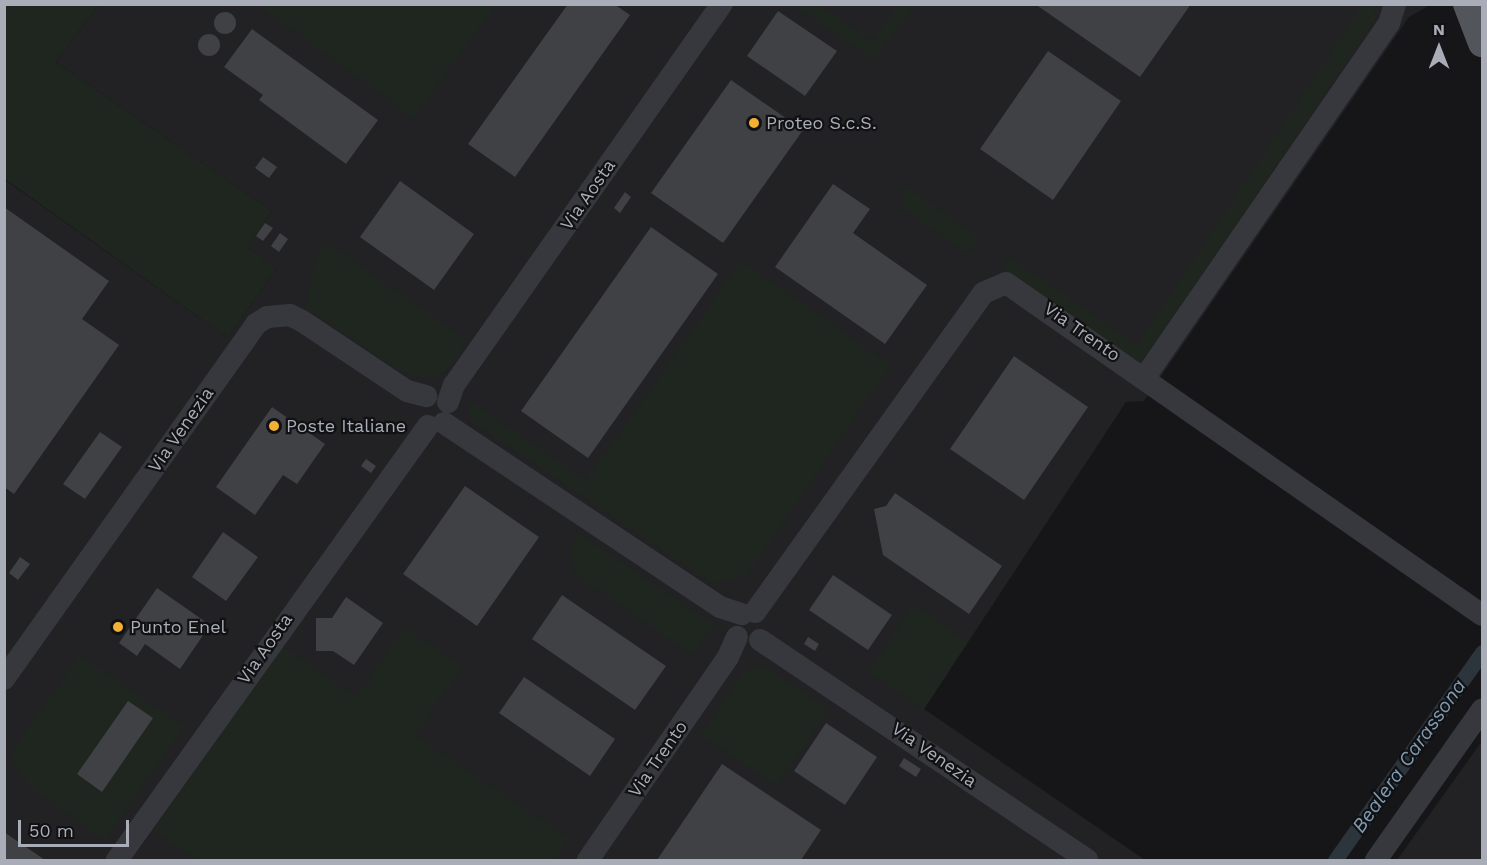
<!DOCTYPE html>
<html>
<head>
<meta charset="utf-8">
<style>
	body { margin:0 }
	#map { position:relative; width:1487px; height:865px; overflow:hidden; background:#161618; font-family:"Work Sans",sans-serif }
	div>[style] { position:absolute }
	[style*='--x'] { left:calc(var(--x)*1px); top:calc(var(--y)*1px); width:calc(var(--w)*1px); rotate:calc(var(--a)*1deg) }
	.built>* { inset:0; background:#222225 }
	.green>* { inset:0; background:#1e261f }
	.canal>* { height:15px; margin:-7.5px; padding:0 7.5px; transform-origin:7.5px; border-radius:7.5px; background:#2c353c }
	.building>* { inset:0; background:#404145 }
	.round { border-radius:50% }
	.minor>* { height:22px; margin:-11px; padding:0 11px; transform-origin:11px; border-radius:11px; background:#37383d }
	.major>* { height:28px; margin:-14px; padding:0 14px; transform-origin:14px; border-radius:14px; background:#53555c }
	.dots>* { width:16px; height:16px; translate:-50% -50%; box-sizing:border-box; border:3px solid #111113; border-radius:50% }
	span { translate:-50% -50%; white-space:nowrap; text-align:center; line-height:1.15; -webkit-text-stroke:4.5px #111113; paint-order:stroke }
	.poi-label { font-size:18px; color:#a8adb8 }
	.left { translate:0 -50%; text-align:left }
	.street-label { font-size:18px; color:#a8adb8 }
	.water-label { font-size:20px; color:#7f9bb3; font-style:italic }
	.frame { position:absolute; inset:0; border:6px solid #a8adb8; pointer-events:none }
	.north { position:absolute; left:1409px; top:18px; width:60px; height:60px; -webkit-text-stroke:4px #111113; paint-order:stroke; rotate:0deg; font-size:16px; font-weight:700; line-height:24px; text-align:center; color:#a8adb8 }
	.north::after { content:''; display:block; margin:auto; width:21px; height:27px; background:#a8adb8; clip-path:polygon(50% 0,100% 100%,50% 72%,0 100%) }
	.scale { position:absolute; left:18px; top:820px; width:111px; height:27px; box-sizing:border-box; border:3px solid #a8adb8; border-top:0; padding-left:8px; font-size:18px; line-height:21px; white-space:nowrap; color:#a8adb8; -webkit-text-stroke:4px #111113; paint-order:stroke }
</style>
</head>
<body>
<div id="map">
	<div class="built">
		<div style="clip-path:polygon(295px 4px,1430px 5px,1409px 17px,1144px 401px,1126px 402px,924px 709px,1145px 860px,5px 860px,4px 179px,228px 338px,276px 269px,246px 247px,272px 211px,56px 62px,98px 5px,258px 5px,282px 22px)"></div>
		<div style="clip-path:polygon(1482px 741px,1482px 860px,1397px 860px)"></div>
	</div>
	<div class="green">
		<div style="clip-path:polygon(5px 4px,98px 5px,56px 62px,272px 211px,247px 247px,276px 269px,228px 338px,5px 179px)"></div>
		<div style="clip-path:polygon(258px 5px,496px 5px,414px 118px)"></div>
		<div style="clip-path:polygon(793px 5px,819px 5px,872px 41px,898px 5px,914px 5px,874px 60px)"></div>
		<div style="clip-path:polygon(1362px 5px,1373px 5px,1376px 19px,1140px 366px,1001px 269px,1009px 257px,1137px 345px)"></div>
		<div style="clip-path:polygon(901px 183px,980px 238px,968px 254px,904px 209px)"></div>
		<div style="clip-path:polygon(326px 242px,468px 341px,444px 373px,425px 378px,402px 373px,306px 308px,314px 260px)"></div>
		<div style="clip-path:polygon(741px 261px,891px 365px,747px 575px,712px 584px,473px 422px,468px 408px,470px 401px,586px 481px)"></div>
		<div style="clip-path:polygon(579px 534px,714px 625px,694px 656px,576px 576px,569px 554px)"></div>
		<div style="clip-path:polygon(913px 604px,968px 642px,924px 709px,869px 673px)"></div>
		<div style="clip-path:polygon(404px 627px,462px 667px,416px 735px,569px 839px,554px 860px,197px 860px,153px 831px,281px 645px,357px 697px)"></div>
		<div style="clip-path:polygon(80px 655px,184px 727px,105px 840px,28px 785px,10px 754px)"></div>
		<div style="clip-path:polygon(760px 664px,829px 709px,777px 786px,701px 735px,744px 672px)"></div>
	</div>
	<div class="canal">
		<div style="--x:1335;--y:860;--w:255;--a:-54.7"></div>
	</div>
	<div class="building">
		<div style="clip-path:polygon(568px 4px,614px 4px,630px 15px,515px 177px,468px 144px)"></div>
		<div style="clip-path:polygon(1035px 4px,1191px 4px,1140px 77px)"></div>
		<div style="clip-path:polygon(778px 11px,837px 51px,805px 96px,747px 56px)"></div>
		<div class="round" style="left:214px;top:12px;width:22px;height:22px"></div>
		<div style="clip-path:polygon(252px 29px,378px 120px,346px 164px,259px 100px,263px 95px,224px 67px)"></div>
		<div class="round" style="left:198px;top:34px;width:22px;height:22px"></div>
		<div style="clip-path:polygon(1048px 51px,1121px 101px,1053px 200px,980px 149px)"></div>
		<div style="clip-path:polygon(731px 80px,803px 130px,723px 243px,651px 193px)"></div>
		<div style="clip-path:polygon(263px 157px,277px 167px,269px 178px,255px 168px)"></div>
		<div style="clip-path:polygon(400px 181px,474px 234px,434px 290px,360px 237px)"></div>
		<div style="clip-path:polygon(833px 184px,870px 209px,853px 233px,927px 285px,885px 344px,775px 267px)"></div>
		<div style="clip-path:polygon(625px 192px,631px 197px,620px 213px,614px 208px)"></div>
		<div style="clip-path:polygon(4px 207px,109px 281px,82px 319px,119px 345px,14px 494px,4px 487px)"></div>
		<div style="clip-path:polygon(265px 223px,273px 228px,263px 241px,256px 236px)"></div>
		<div style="clip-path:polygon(651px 227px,718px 274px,588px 458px,521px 411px)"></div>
		<div style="clip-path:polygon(280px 233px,288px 239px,279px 252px,271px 246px)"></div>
		<div style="clip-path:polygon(1014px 356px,1088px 407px,1024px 500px,950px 449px)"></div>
		<div style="clip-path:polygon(272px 407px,325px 444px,297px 484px,283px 475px,255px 515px,216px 487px)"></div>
		<div style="clip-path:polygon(100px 432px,122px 447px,85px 499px,63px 484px)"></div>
		<div style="clip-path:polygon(366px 459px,376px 466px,371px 473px,361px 466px)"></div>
		<div style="clip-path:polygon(465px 486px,539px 537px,477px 626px,403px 574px)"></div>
		<div style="clip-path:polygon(895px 493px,1002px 566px,969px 614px,883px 555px,874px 509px,886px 506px)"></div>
		<div style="clip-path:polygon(223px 532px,258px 557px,226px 601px,192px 577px)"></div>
		<div style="clip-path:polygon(20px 557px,30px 564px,18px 580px,9px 573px)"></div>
		<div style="clip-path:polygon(833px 575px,892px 615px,868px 650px,809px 610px)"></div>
		<div style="clip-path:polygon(157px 588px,210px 625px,180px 669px,145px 644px,137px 656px,119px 643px)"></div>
		<div style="clip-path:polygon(562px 595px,666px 666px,635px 710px,532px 639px)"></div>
		<div style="clip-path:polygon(346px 597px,383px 623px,354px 665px,333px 651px,316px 651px,316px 618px,332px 618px)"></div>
		<div style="clip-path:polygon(808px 637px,819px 644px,815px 651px,804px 644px)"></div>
		<div style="clip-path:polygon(524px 677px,615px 739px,590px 776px,499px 713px)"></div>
		<div style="clip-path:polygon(128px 701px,153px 718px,102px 792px,77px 774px)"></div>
		<div style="clip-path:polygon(826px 723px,877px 757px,845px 805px,794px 771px)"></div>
		<div style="clip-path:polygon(904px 758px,921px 769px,916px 777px,899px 766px)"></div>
		<div style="clip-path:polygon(722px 764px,821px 830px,801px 860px,657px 860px)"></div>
		<div style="clip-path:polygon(4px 832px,45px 860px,4px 860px)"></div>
	</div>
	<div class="minor">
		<div style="--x:1145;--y:377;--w:430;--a:-55.4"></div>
		<div style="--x:1389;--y:23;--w:20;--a:-72"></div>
		<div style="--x:448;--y:402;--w:18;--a:-71"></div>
		<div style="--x:454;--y:385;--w:466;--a:-54.9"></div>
		<div style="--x:444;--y:423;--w:332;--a:33.7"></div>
		<div style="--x:720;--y:607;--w:23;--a:18"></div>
		<div style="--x:755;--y:612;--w:392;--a:-54.4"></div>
		<div style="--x:983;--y:293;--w:25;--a:-23"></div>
		<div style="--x:1006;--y:283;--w:580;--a:34.89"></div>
		<div style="--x:760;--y:640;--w:394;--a:33.9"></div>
		<div style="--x:4;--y:679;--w:435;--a:-54.6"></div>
		<div style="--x:256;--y:324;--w:13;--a:-32"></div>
		<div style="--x:267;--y:317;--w:23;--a:-5"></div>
		<div style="--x:290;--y:315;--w:13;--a:27"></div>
		<div style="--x:302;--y:321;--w:126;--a:33.7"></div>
		<div style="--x:407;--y:391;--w:20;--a:15"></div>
		<div style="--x:117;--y:860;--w:534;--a:-54.38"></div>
		<div style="--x:588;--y:860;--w:247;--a:-55.4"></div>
		<div style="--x:728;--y:657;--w:22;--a:-66"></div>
		<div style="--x:1376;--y:860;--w:184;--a:-54.8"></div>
	</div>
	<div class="major">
		<div style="--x:1467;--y:4;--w:42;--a:69"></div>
	</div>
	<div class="dots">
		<div style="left:754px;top:123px;background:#f2b134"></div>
		<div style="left:274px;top:426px;background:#f2b134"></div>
		<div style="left:118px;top:627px;background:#f2b134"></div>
	</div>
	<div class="poi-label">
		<span class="left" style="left:766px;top:123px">Proteo S.c.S.</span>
		<span class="left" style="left:286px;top:426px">Poste Italiane</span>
		<span class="left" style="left:130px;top:627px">Punto Enel</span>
	</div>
	<div class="street-label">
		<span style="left:588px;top:195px;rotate:-55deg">Via Aosta</span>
		<span style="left:1082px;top:332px;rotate:35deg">Via Trento</span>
		<span style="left:181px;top:430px;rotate:-55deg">Via Venezia</span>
		<span style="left:265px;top:649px;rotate:-55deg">Via Aosta</span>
		<span style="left:934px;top:755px;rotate:35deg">Via Venezia</span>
		<span style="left:658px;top:759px;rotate:-55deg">Via Trento</span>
	</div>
	<div class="water-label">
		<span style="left:1409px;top:756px;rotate:-55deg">Bealera Carassona</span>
	</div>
	<div class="frame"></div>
	<div class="north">N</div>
	<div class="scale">50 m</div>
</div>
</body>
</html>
